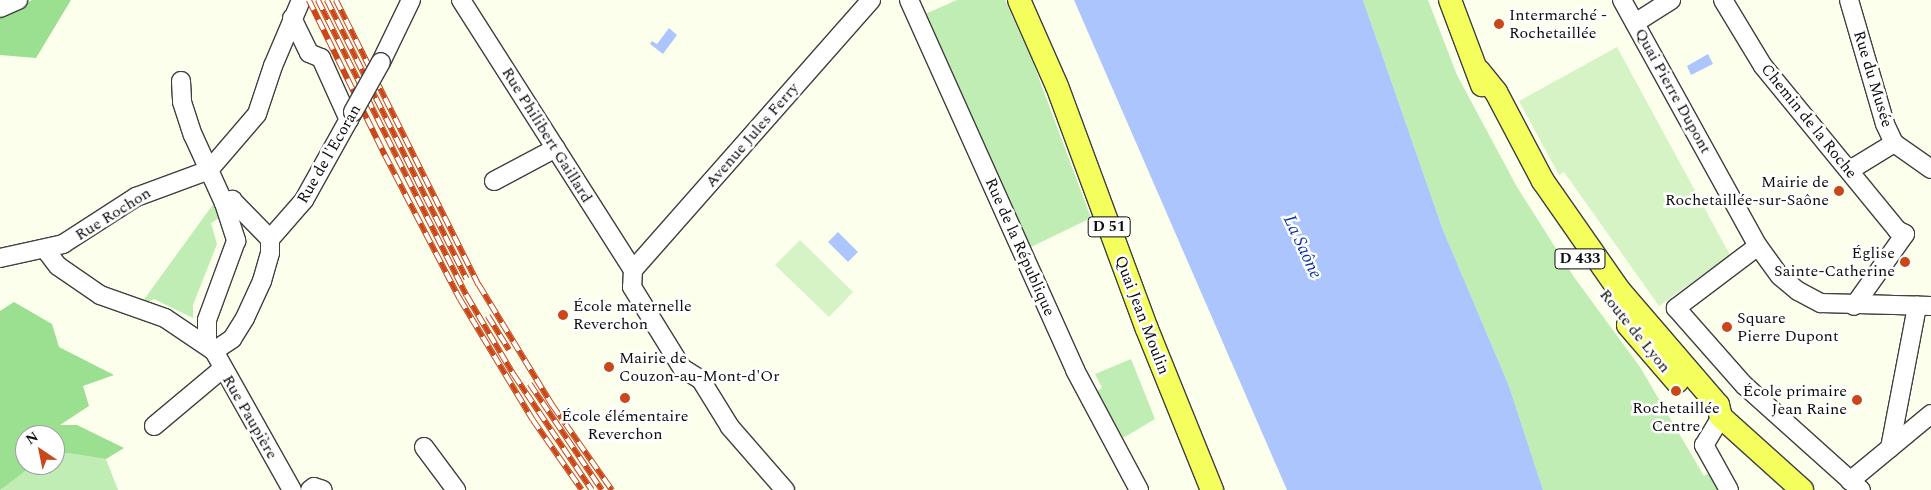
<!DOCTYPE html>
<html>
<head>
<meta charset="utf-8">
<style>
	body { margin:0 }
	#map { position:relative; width:1931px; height:490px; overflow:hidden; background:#fdffed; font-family:Spectral,serif }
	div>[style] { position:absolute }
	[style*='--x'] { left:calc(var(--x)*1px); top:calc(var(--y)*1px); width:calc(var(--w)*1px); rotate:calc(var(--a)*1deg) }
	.green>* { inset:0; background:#bfedb3 }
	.forest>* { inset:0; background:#9bdf90 }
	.pitch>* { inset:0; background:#d5f3c5 }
	.water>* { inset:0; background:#acc5fc }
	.roads { filter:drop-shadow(1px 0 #404040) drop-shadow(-1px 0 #404040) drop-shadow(0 1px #404040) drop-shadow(0 -1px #404040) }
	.minor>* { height:18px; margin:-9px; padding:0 9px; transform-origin:9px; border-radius:9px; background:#fff }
	.major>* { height:22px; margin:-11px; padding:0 11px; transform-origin:11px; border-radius:11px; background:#f4ff5d }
	.rail>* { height:5.5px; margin-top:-2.75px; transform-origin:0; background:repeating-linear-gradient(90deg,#fff 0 11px,#c94719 0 22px); box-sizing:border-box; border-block:1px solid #c94719 }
	.bridges { filter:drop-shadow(1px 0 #404040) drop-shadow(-1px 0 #404040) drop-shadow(0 1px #404040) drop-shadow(0 -1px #404040) }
	.minor-bridge>* { height:18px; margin:-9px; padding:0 9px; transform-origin:9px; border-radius:9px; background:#fff }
	.dots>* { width:14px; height:14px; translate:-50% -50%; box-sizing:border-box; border:2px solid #fff; border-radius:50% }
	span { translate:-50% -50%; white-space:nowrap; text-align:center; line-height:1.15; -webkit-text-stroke:5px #fff; paint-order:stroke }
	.shield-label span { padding:1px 4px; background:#fff; border:1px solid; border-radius:4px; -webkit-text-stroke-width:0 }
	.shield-label { font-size:15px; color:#0d0d0d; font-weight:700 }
	.poi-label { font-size:16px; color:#0d0d0d }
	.left { translate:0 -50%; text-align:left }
	.right { translate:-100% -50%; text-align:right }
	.street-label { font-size:16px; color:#0d0d0d }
	.water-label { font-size:18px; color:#0b33a9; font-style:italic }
	.north { position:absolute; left:15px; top:425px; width:50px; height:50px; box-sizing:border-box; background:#fff; border:1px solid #9e9e9e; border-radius:50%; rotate:326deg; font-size:14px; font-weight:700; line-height:20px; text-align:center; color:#0d0d0d }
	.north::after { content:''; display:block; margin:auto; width:18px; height:22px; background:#c94719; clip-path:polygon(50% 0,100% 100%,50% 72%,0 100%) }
</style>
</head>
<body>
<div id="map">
	<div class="green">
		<div style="clip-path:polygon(957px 0,1005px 0,1032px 60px,1091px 218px,1031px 247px,925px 14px)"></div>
		<div style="clip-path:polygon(1363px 0,1428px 0,1457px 75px,1517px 187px,1574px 277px,1640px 367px,1704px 476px,1712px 471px,1724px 490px,1543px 490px,1509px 386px,1443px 230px)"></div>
		<div style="clip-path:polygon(214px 203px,219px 218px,211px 223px,217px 244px,193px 305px,193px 318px,154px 299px,140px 305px)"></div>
		<div style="clip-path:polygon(1131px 359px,1155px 419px,1123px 438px,1097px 391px,1102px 388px,1095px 374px)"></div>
		<div style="clip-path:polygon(67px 453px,106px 459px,118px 490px,1px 490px,6px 483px,33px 465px,55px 465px,55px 457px)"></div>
	</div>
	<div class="forest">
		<div style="clip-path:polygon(32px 0,71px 0,36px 58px,0 55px,0 16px)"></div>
		<div style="clip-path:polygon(14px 302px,52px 324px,59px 347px,114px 375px,83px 386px,89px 406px,60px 425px,77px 425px,124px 448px,106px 459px,67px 453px,55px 457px,55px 435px,25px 435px,25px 465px,33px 465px,0 490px,0 311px)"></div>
	</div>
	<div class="pitch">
		<div style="clip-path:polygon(1617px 47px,1730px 255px,1659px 306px,1564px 172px,1559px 175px,1519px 101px)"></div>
		<div style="clip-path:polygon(800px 240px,853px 292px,829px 317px,775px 265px)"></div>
	</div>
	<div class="water">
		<div style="clip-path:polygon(1074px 0,1363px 0,1443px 230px,1509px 386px,1543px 490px,1287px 490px)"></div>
		<div style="clip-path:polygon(669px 28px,677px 35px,663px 54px,650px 44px,652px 41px,657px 44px)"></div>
		<div style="clip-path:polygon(1708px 54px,1713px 64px,1691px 75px,1687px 66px)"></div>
		<div style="clip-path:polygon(838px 232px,858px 252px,848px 262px,828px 242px)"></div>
	</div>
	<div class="roads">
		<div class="minor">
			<div style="--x:461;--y:0;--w:320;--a:57.5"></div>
			<div style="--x:909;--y:0;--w:406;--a:65.8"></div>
			<div style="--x:1075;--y:370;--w:136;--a:61.9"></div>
			<div style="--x:1622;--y:0;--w:281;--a:61.1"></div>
			<div style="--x:1758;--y:246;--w:37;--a:54"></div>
			<div style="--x:1780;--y:276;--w:23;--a:40"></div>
			<div style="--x:1798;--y:291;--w:26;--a:28"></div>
			<div style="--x:1821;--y:303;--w:110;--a:1.6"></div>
			<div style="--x:1723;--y:0;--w:77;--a:58.8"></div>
			<div style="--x:1763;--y:66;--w:212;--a:50.7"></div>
			<div style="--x:1897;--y:230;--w:9;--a:27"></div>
			<div style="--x:1905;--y:234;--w:88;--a:125.3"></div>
			<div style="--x:1849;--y:0;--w:129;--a:73.8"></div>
			<div style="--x:1885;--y:124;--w:21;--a:65"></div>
			<div style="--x:1894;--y:143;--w:45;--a:35.1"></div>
			<div style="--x:0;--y:8;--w:20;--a:-24"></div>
			<div style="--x:292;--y:18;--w:39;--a:64"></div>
			<div style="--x:309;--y:53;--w:13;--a:23"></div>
			<div style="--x:321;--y:58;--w:68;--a:65.7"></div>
			<div style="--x:1635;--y:23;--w:43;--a:-32.6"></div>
			<div style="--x:381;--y:62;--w:69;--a:-64.2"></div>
			<div style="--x:181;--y:81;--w:21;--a:87"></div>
			<div style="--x:182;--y:102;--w:35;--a:72"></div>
			<div style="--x:193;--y:135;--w:75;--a:65.5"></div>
			<div style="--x:224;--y:203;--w:40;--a:72"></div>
			<div style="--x:236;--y:241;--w:84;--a:110.2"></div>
			<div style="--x:207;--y:320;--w:25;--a:90"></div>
			<div style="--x:1850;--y:170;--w:52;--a:-31.5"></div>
			<div style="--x:494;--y:181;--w:70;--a:-28"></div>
			<div style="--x:224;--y:203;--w:9;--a:-21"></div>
			<div style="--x:232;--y:200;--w:54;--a:45.7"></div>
			<div style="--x:1758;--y:246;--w:103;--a:142.9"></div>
			<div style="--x:1676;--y:308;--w:103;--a:48.6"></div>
			<div style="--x:1744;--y:385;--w:157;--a:41.9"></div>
			<div style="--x:45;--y:249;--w:21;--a:53"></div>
			<div style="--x:58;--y:266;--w:51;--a:34.6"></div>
			<div style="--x:100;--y:295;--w:69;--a:19.5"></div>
			<div style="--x:165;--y:318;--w:59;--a:34"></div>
			<div style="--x:214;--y:351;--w:159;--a:60.7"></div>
			<div style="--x:0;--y:258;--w:65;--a:-12.5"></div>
			<div style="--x:63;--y:244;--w:87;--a:-32.8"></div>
			<div style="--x:136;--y:197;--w:78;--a:-20.3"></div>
			<div style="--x:209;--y:170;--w:74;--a:-49.4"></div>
			<div style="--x:257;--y:114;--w:51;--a:-71.6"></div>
			<div style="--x:273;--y:66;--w:72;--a:-67"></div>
			<div style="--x:633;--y:270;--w:360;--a:-48.6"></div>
			<div style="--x:633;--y:270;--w:17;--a:93"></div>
			<div style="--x:632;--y:287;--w:95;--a:58.3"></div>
			<div style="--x:682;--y:368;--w:22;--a:32"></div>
			<div style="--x:701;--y:380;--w:55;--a:58.3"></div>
			<div style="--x:730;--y:427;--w:84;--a:48.9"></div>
			<div style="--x:214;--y:351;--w:22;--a:-34"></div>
			<div style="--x:232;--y:339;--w:25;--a:-58"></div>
			<div style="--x:245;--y:318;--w:41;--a:-65.3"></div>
			<div style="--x:262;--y:281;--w:29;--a:-74"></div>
			<div style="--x:270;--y:253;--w:14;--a:-90"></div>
			<div style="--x:270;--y:239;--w:52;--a:-48.9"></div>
			<div style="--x:304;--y:200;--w:101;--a:-60.9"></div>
			<div style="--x:1721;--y:417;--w:33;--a:121"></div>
			<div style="--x:1704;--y:445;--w:51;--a:60.9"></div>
			<div style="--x:154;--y:426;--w:89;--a:-40"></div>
			<div style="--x:424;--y:447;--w:54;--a:53.3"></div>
			<div style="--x:1890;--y:448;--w:145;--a:-79.2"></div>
			<div style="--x:1850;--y:481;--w:105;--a:-39.6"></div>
			<div style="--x:310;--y:490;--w:5;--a:-37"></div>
			<div style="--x:314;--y:487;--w:9;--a:18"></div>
		</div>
		<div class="major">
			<div style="--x:1019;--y:0;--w:94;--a:66.2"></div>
			<div style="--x:1057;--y:86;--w:259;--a:69.7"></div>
			<div style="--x:1147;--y:329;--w:174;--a:68"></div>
			<div style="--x:1450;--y:0;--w:91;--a:69.4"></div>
			<div style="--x:1479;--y:71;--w:27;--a:51"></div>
			<div style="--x:1496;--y:92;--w:101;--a:62.2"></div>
			<div style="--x:1543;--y:181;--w:133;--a:55.1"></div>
			<div style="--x:1619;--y:290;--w:152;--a:49.3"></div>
			<div style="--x:1718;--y:405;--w:12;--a:76"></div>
			<div style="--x:1721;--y:417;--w:109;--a:42"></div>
			<div style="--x:1628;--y:325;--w:75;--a:49.3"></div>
		</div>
	</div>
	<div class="rail">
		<div style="--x:309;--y:0;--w:173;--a:63.9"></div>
		<div style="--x:385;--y:155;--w:162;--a:62.5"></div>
		<div style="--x:460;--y:299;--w:141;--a:58.9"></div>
		<div style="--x:533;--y:420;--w:85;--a:55"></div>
		<div style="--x:318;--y:0;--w:331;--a:63.3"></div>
		<div style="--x:467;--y:296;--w:92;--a:59.3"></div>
		<div style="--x:514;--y:375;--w:139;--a:55.9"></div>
		<div style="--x:327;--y:0;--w:312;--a:63.4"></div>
		<div style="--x:336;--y:0;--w:319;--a:63.4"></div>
		<div style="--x:479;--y:285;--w:142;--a:58.6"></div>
		<div style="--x:553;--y:406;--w:103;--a:54.9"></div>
		<div style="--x:488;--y:316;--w:40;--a:58"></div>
		<div style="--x:530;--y:384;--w:128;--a:55.8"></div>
	</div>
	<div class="bridges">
		<div class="minor-bridge">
			<div style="--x:353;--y:112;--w:57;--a:-60.8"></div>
		</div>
	</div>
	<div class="dots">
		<div style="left:1499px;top:24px;background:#c94719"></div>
		<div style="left:1839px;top:191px;background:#c94719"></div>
		<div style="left:1905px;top:262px;background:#c94719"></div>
		<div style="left:563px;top:315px;background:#c94719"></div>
		<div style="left:1727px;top:327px;background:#c94719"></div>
		<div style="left:609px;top:367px;background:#c94719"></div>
		<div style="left:1676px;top:391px;background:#c94719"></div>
		<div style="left:625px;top:398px;background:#c94719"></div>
		<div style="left:1857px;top:400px;background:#c94719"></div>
	</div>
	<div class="shield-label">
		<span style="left:1109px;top:227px">D 51</span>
		<span style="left:1580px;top:259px">D 433</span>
	</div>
	<div class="poi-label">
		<span class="left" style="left:1509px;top:24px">Intermarché -<br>Rochetaillée</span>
		<span class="right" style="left:1829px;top:191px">Mairie de<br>Rochetaillée-sur-Saône</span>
		<span class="right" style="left:1895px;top:262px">Église<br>Sainte-Catherine</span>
		<span class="left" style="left:573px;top:315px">École maternelle<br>Reverchon</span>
		<span class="left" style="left:1737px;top:327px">Square<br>Pierre Dupont</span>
		<span class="left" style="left:619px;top:367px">Mairie de<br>Couzon-au-Mont-d'Or</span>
		<span class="right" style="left:1847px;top:400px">École primaire<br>Jean Raine</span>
		<span style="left:1676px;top:417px">Rochetaillée<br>Centre</span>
		<span style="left:625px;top:425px">École élémentaire<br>Reverchon</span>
	</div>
	<div class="street-label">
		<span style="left:1873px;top:79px;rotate:73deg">Rue du Musée</span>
		<span style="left:1673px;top:91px;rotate:61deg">Quai Pierre Dupont</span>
		<span style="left:1809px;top:121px;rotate:51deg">Chemin de la Roche</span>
		<span style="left:547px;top:135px;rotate:58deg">Rue Philibert Gaillard</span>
		<span style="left:752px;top:135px;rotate:-49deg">Avenue Jules Ferry</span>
		<span style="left:329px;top:154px;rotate:-60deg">Rue de l'Ecoran</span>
		<span style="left:113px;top:214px;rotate:-32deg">Rue Rochon</span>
		<span style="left:1020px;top:247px;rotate:66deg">Rue de la République</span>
		<span style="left:1142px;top:315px;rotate:69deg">Quai Jean Moulin</span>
		<span style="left:1635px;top:331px;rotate:51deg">Route de Lyon</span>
		<span style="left:250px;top:417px;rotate:60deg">Rue Paupière</span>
	</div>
	<div class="water-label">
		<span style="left:1302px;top:247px;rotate:65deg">La Saône</span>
	</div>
	<div class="north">N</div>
</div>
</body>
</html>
